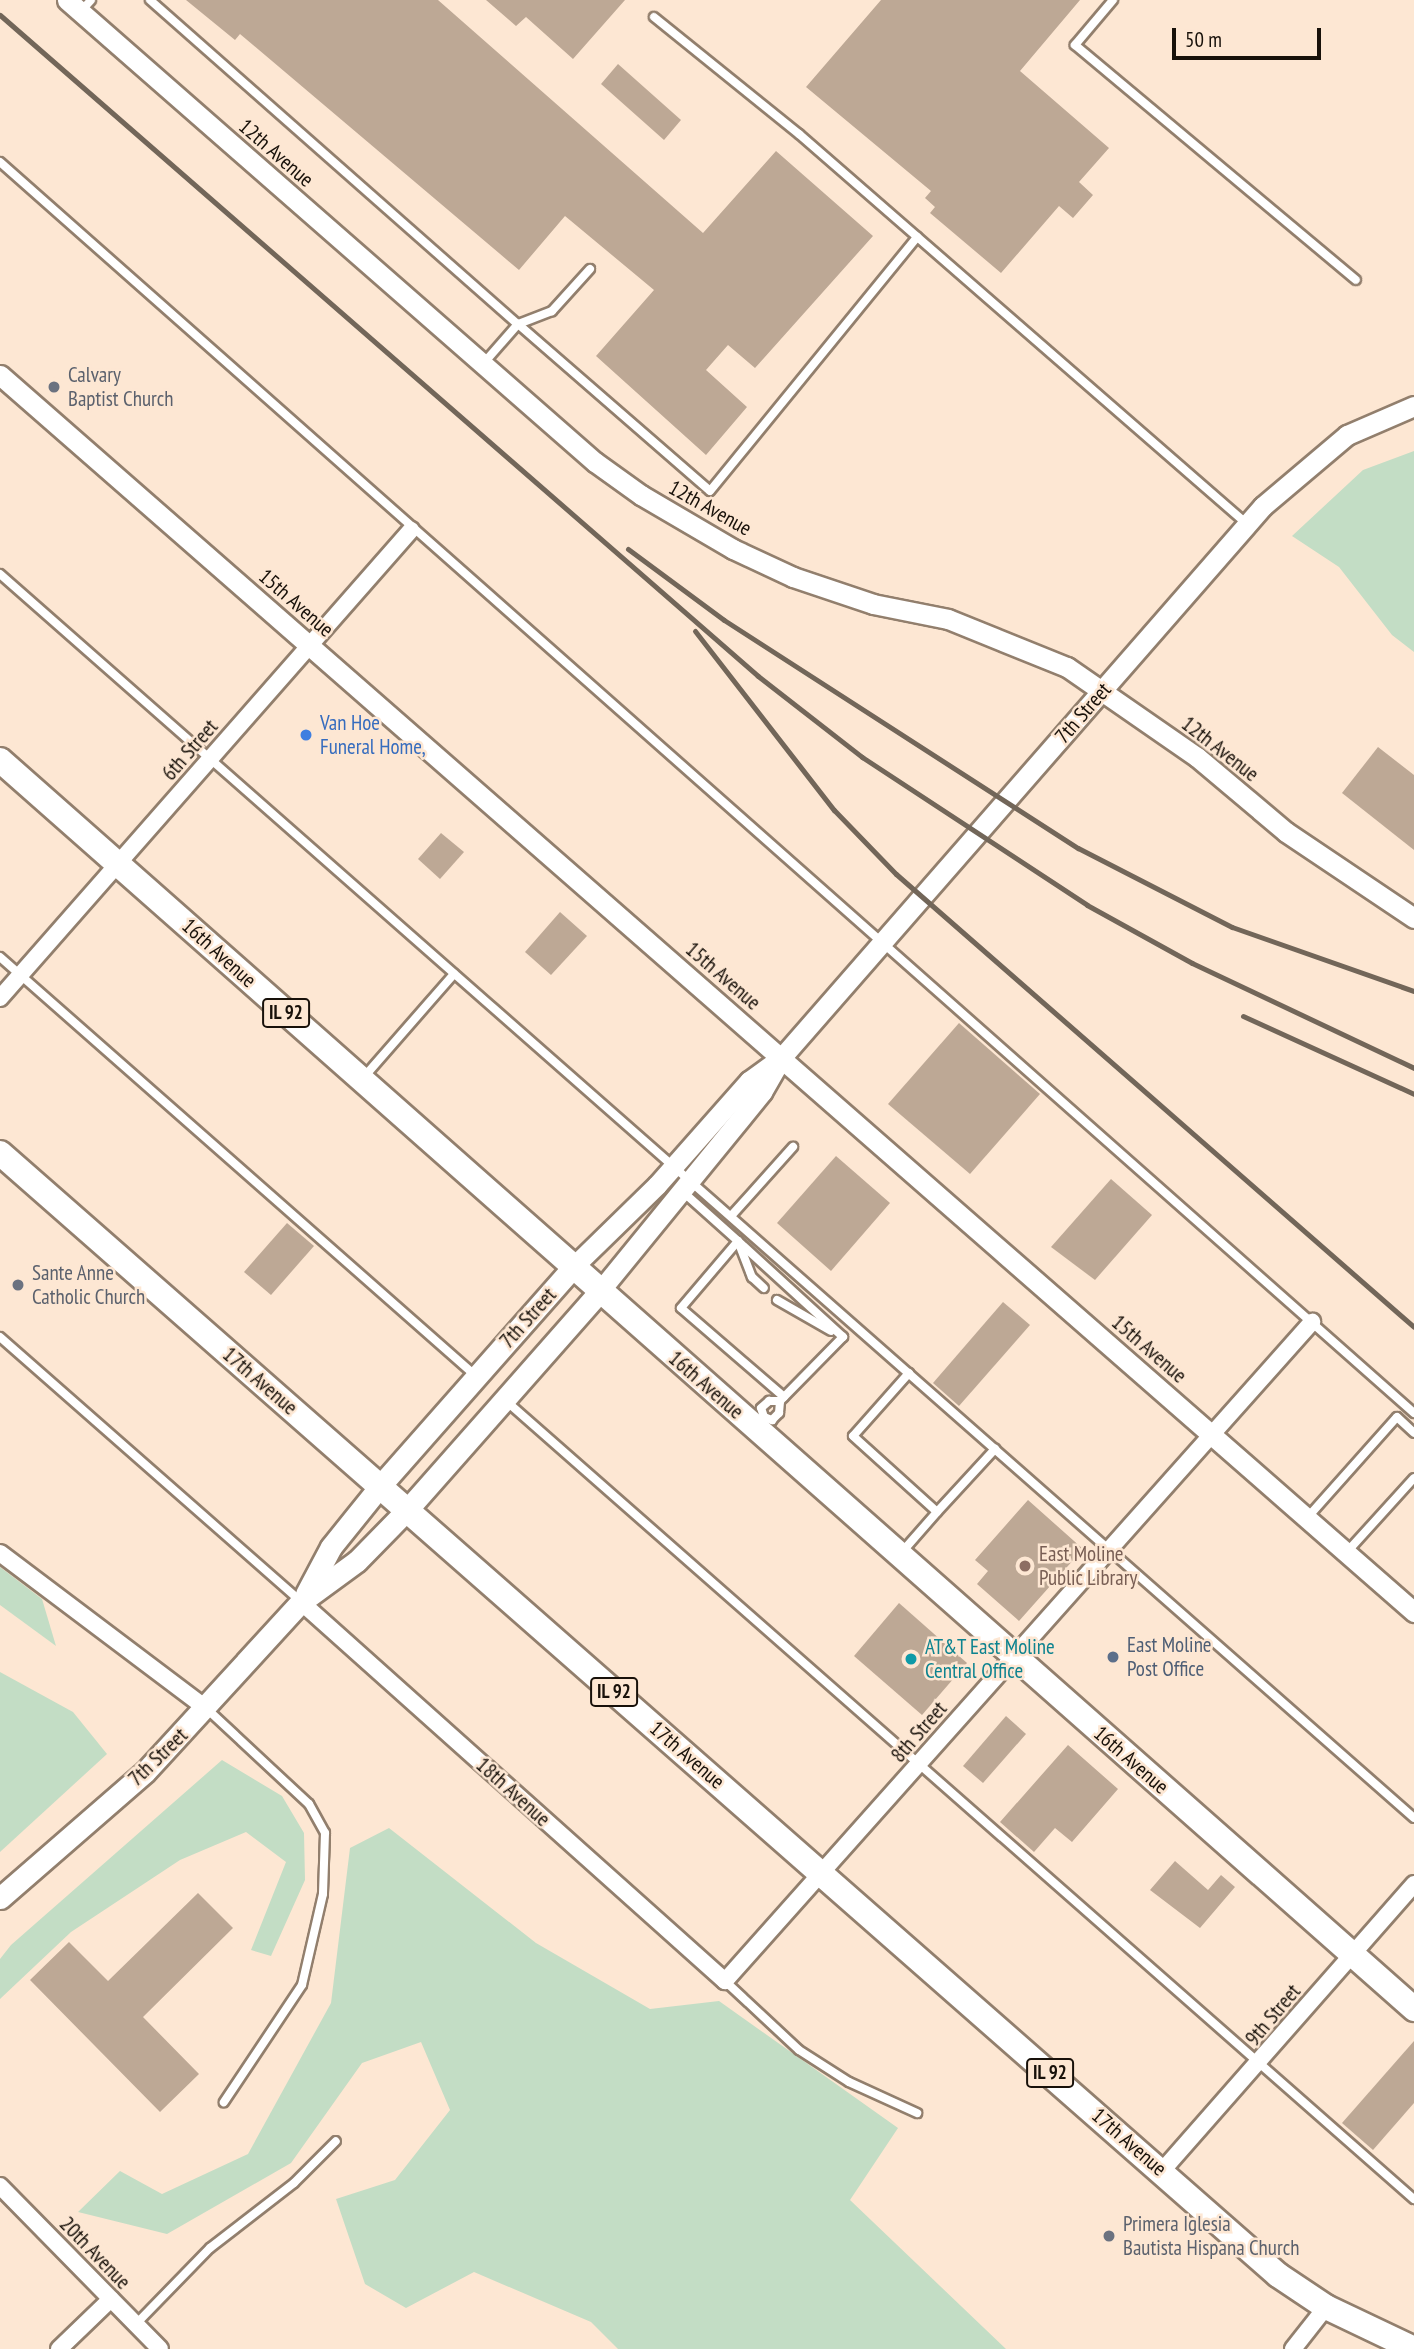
<!DOCTYPE html>
<html>
<head>
<meta charset="utf-8">
<style>
	body { margin:0 }
	#map { position:relative; width:1414px; height:2349px; overflow:hidden; background:#fde7d3; font-family:"PT Sans Narrow",sans-serif }
	div>[style] { position:absolute }
	[style*='--x'] { left:calc(var(--x)*1px); top:calc(var(--y)*1px); width:calc(var(--w)*1px); rotate:calc(var(--a)*1deg) }
	.green>* { inset:0; background:#c3ddc5 }
	.building>* { inset:0; background:#bda895 }
	.roads { filter:drop-shadow(2px 0 #927f6d) drop-shadow(-2px 0 #927f6d) drop-shadow(0 2px #927f6d) drop-shadow(0 -2px #927f6d) }
	.service>* { height:8px; margin:-4px; padding:0 4px; transform-origin:4px; border-radius:4px; background:#fff }
	.minor>* { height:16px; margin:-8px; padding:0 8px; transform-origin:8px; border-radius:8px; background:#fff }
	.tertiary>* { height:19px; margin:-9.5px; padding:0 9.5px; transform-origin:9.5px; border-radius:9.5px; background:#fff }
	.secondary>* { height:21px; margin:-10.5px; padding:0 10.5px; transform-origin:10.5px; border-radius:10.5px; background:#fff }
	.primary>* { height:24px; margin:-12px; padding:0 12px; transform-origin:12px; border-radius:12px; background:#fff }
	.rail>* { height:5px; margin:-2.5px; padding:0 2.5px; transform-origin:2.5px; border-radius:2.5px; background:#726659 }
	.dots>* { width:19px; height:19px; translate:-50% -50%; box-sizing:border-box; border:4px solid #fde7d3; border-radius:50% }
	span { translate:-50% -50%; white-space:nowrap; text-align:center; line-height:1.15; -webkit-text-stroke:5px #fde7d3; paint-order:stroke }
	.shield-label span { padding:2px 5px; background:#fde7d3; border:2px solid; border-radius:5px; -webkit-text-stroke-width:0 }
	.shield-label { font-size:19px; color:#18110a; font-weight:700 }
	.street-label { font-size:21px; color:#18110a }
	.worship-label { font-size:21px; color:#5b616d }
	.left { translate:0 -50%; text-align:left }
	.shop-label { font-size:21px; color:#366cbe }
	.education-label { font-size:21px; color:#785e54 }
	.service-label { font-size:21px; color:#4e5e75 }
	.culture-label { font-size:21px; color:#0d838f }
	.scale { position:absolute; left:1172px; top:28px; width:149px; height:32px; box-sizing:border-box; border:4px solid #18110a; border-top:0; padding-left:9px; font-size:21px; line-height:24px; white-space:nowrap; color:#18110a; -webkit-text-stroke:5px #fde7d3; paint-order:stroke }
</style>
</head>
<body>
<div id="map">
	<div class="green">
		<div style="clip-path:polygon(1414px 451px,1414px 652px,1392px 635px,1339px 567px,1292px 536px,1363px 470px)"></div>
		<div style="clip-path:polygon(0 1567px,42px 1599px,56px 1646px,0 1605px)"></div>
		<div style="clip-path:polygon(0 1672px,73px 1712px,107px 1754px,0 1852px)"></div>
		<div style="clip-path:polygon(222px 1760px,282px 1796px,304px 1833px,305px 1880px,271px 1956px,251px 1950px,286px 1862px,246px 1832px,180px 1860px,71px 1932px,0 1999px,0 1959px,11px 1945px)"></div>
		<div style="clip-path:polygon(389px 1828px,536px 1943px,650px 2009px,719px 2001px,898px 2128px,850px 2200px,1006px 2349px,618px 2349px,591px 2322px,474px 2272px,406px 2308px,365px 2284px,336px 2199px,395px 2180px,450px 2110px,421px 2042px,362px 2063px,291px 2163px,167px 2234px,78px 2212px,120px 2171px,162px 2194px,248px 2154px,331px 2003px,350px 1848px)"></div>
	</div>
	<div class="building">
		<div style="clip-path:polygon(186px 0,438px 0,703px 233px,776px 151px,873px 236px,755px 368px,728px 345px,706px 370px,747px 407px,706px 455px,596px 356px,654px 290px,565px 216px,519px 270px,240px 34px,235px 40px)"></div>
		<div style="clip-path:polygon(486px 0,625px 0,573px 59px,526px 17px,516px 26px)"></div>
		<div style="clip-path:polygon(881px 0,1080px 0,1020px 71px,1109px 148px,1079px 182px,1093px 195px,1073px 218px,1059px 206px,1001px 273px,930px 213px,935px 207px,925px 198px,931px 191px,806px 87px)"></div>
		<div style="clip-path:polygon(618px 64px,681px 120px,664px 140px,601px 84px)"></div>
		<div style="clip-path:polygon(1378px 747px,1414px 775px,1414px 850px,1342px 793px)"></div>
		<div style="clip-path:polygon(441px 833px,464px 852px,440px 879px,418px 859px)"></div>
		<div style="clip-path:polygon(560px 912px,587px 936px,551px 975px,525px 952px)"></div>
		<div style="clip-path:polygon(959px 1023px,1040px 1094px,970px 1174px,888px 1104px)"></div>
		<div style="clip-path:polygon(836px 1156px,890px 1203px,831px 1271px,777px 1223px)"></div>
		<div style="clip-path:polygon(1111px 1179px,1152px 1215px,1095px 1280px,1051px 1247px)"></div>
		<div style="clip-path:polygon(287px 1223px,314px 1246px,271px 1295px,244px 1272px)"></div>
		<div style="clip-path:polygon(1003px 1302px,1030px 1325px,959px 1406px,933px 1383px)"></div>
		<div style="clip-path:polygon(1028px 1500px,1083px 1549px,1019px 1621px,977px 1584px,988px 1571px,975px 1560px)"></div>
		<div style="clip-path:polygon(899px 1603px,967px 1663px,922px 1715px,854px 1656px)"></div>
		<div style="clip-path:polygon(1006px 1716px,1026px 1734px,983px 1783px,963px 1766px)"></div>
		<div style="clip-path:polygon(1068px 1745px,1118px 1789px,1072px 1842px,1055px 1828px,1034px 1852px,1000px 1822px)"></div>
		<div style="clip-path:polygon(1175px 1861px,1208px 1890px,1221px 1875px,1235px 1887px,1200px 1928px,1150px 1890px)"></div>
		<div style="clip-path:polygon(198px 1893px,233px 1928px,143px 2017px,199px 2074px,160px 2112px,30px 1980px,69px 1942px,108px 1981px)"></div>
		<div style="clip-path:polygon(1414px 2041px,1414px 2103px,1373px 2150px,1342px 2123px)"></div>
	</div>
	<div class="roads">
		<div class="service">
			<div style="--x:150;--y:0;--w:490;--a:41.4"></div>
			<div style="--x:518;--y:324;--w:53;--a:131.2"></div>
			<div style="--x:1113;--y:0;--w:59;--a:130.2"></div>
			<div style="--x:1075;--y:45;--w:366;--a:39.9"></div>
			<div style="--x:80;--y:12;--w:16;--a:-47"></div>
			<div style="--x:654;--y:17;--w:186;--a:38.9"></div>
			<div style="--x:799;--y:134;--w:594;--a:41.04"></div>
			<div style="--x:0;--y:162;--w:1888;--a:41.5"></div>
			<div style="--x:590;--y:269;--w:57;--a:132.1"></div>
			<div style="--x:552;--y:311;--w:36;--a:159"></div>
			<div style="--x:518;--y:324;--w:254;--a:41"></div>
			<div style="--x:710;--y:491;--w:328;--a:-50.8"></div>
			<div style="--x:0;--y:574;--w:1883;--a:41.34"></div>
			<div style="--x:0;--y:957;--w:634;--a:41.36"></div>
			<div style="--x:364;--y:1077;--w:137;--a:-48.9"></div>
			<div style="--x:682;--y:1191;--w:75;--a:41.8"></div>
			<div style="--x:738;--y:1241;--w:39;--a:69"></div>
			<div style="--x:752;--y:1277;--w:16;--a:43"></div>
			<div style="--x:731;--y:1216;--w:93;--a:-48.1"></div>
			<div style="--x:777;--y:1300;--w:62;--a:29.9"></div>
			<div style="--x:0;--y:1337;--w:398;--a:41.3"></div>
			<div style="--x:909;--y:1373;--w:84;--a:131.6"></div>
			<div style="--x:853;--y:1436;--w:113;--a:42.1"></div>
			<div style="--x:937;--y:1512;--w:86;--a:-47.4"></div>
			<div style="--x:505;--y:1400;--w:1210;--a:41.32"></div>
			<div style="--x:764;--y:1417;--w:9;--a:21"></div>
			<div style="--x:772;--y:1420;--w:10;--a:-45"></div>
			<div style="--x:779;--y:1413;--w:12;--a:-85"></div>
			<div style="--x:780;--y:1401;--w:90;--a:-45.5"></div>
			<div style="--x:843;--y:1337;--w:142;--a:-137.6"></div>
			<div style="--x:738;--y:1241;--w:88;--a:130.4"></div>
			<div style="--x:681;--y:1308;--w:136;--a:40.8"></div>
			<div style="--x:764;--y:1417;--w:9;--a:-108"></div>
			<div style="--x:761;--y:1408;--w:11;--a:-41"></div>
			<div style="--x:769;--y:1401;--w:11;--a:0"></div>
			<div style="--x:1307;--y:1518;--w:135;--a:-48.3"></div>
			<div style="--x:1397;--y:1417;--w:23;--a:43"></div>
			<div style="--x:902;--y:1552;--w:53;--a:-48.8"></div>
			<div style="--x:1346;--y:1553;--w:101;--a:-47.8"></div>
			<div style="--x:207;--y:1709;--w:139;--a:43"></div>
			<div style="--x:309;--y:1804;--w:33;--a:61"></div>
			<div style="--x:325;--y:1833;--w:61;--a:91.9"></div>
			<div style="--x:323;--y:1894;--w:93;--a:103"></div>
			<div style="--x:302;--y:1985;--w:141;--a:123.7"></div>
			<div style="--x:725;--y:1981;--w:101;--a:43"></div>
			<div style="--x:799;--y:2050;--w:59;--a:32.6"></div>
			<div style="--x:849;--y:2082;--w:75;--a:24.5"></div>
			<div style="--x:136;--y:2324;--w:106;--a:-45.8"></div>
			<div style="--x:210;--y:2248;--w:106;--a:-37.7"></div>
			<div style="--x:294;--y:2183;--w:59;--a:-45"></div>
		</div>
		<div class="minor">
			<div style="--x:0;--y:998;--w:623;--a:-48.71"></div>
			<div style="--x:0;--y:1553;--w:259;--a:37"></div>
			<div style="--x:301;--y:1602;--w:569;--a:41.79"></div>
			<div style="--x:725;--y:1981;--w:883;--a:-48.31"></div>
			<div style="--x:1162;--y:2171;--w:382;--a:-48.7"></div>
			<div style="--x:0;--y:2186;--w:228;--a:45.5"></div>
			<div style="--x:59;--y:2349;--w:72;--a:-43.9"></div>
			<div style="--x:1293;--y:2349;--w:53;--a:-51.8"></div>
		</div>
		<div class="tertiary">
			<div style="--x:67;--y:0;--w:702;--a:41.19"></div>
			<div style="--x:595;--y:462;--w:57;--a:35.7"></div>
			<div style="--x:641;--y:495;--w:107;--a:30.4"></div>
			<div style="--x:733;--y:549;--w:66;--a:25"></div>
			<div style="--x:793;--y:577;--w:84;--a:18.6"></div>
			<div style="--x:873;--y:604;--w:76;--a:11.3"></div>
			<div style="--x:948;--y:619;--w:128;--a:22"></div>
			<div style="--x:1067;--y:667;--w:158;--a:34.7"></div>
			<div style="--x:1197;--y:757;--w:116;--a:40.1"></div>
			<div style="--x:1286;--y:832;--w:154;--a:33.9"></div>
			<div style="--x:0;--y:375;--w:1879;--a:41.18"></div>
			<div style="--x:572;--y:1268;--w:119;--a:-44.3"></div>
			<div style="--x:657;--y:1185;--w:139;--a:-48.5"></div>
			<div style="--x:749;--y:1081;--w:41;--a:-36"></div>
			<div style="--x:782;--y:1057;--w:731;--a:-48.88"></div>
			<div style="--x:1263;--y:506;--w:110;--a:-40.2"></div>
			<div style="--x:1347;--y:435;--w:73;--a:-23.4"></div>
			<div style="--x:599;--y:1292;--w:258;--a:-50.8"></div>
			<div style="--x:762;--y:1092;--w:32;--a:-60"></div>
		</div>
		<div class="secondary">
			<div style="--x:306;--y:1594;--w:53;--a:-62"></div>
			<div style="--x:331;--y:1547;--w:78;--a:-51.2"></div>
			<div style="--x:380;--y:1486;--w:290;--a:-48.6"></div>
			<div style="--x:0;--y:1898;--w:192;--a:-41"></div>
			<div style="--x:145;--y:1772;--w:231;--a:-47.5"></div>
			<div style="--x:301;--y:1602;--w:69;--a:-36.2"></div>
			<div style="--x:357;--y:1561;--w:71;--a:-45.6"></div>
			<div style="--x:407;--y:1510;--w:290;--a:-48.6"></div>
		</div>
		<div class="primary">
			<div style="--x:0;--y:760;--w:1887;--a:41.45"></div>
			<div style="--x:0;--y:1153;--w:1701;--a:41.28"></div>
			<div style="--x:1278;--y:2275;--w:58;--a:33.7"></div>
			<div style="--x:1326;--y:2307;--w:98;--a:25.5"></div>
		</div>
	</div>
	<div class="rail">
		<div style="--x:0;--y:15;--w:1006;--a:41.09"></div>
		<div style="--x:758;--y:676;--w:132;--a:37.9"></div>
		<div style="--x:862;--y:757;--w:269;--a:33.3"></div>
		<div style="--x:1087;--y:905;--w:120;--a:28.9"></div>
		<div style="--x:1192;--y:963;--w:246;--a:25.3"></div>
		<div style="--x:628;--y:549;--w:119;--a:36.5"></div>
		<div style="--x:724;--y:620;--w:421;--a:32.8"></div>
		<div style="--x:1078;--y:848;--w:173;--a:27.2"></div>
		<div style="--x:1232;--y:927;--w:193;--a:19.4"></div>
		<div style="--x:695;--y:631;--w:227;--a:52.2"></div>
		<div style="--x:834;--y:810;--w:89;--a:45.9"></div>
		<div style="--x:896;--y:874;--w:688;--a:41.17"></div>
		<div style="--x:1243;--y:1016;--w:188;--a:24.5"></div>
	</div>
	<div class="dots">
		<div style="left:54px;top:387px;background:#6b7280"></div>
		<div style="left:306px;top:735px;background:#3f7fe0"></div>
		<div style="left:18px;top:1285px;background:#6b7280"></div>
		<div style="left:1025px;top:1566px;background:#8d6e63"></div>
		<div style="left:1113px;top:1657px;background:#5c6f8a"></div>
		<div style="left:911px;top:1659px;background:#0f9aa8"></div>
		<div style="left:1109px;top:2236px;background:#6b7280"></div>
	</div>
	<div class="shield-label">
		<span style="left:286px;top:1013px">IL 92</span>
		<span style="left:614px;top:1692px">IL 92</span>
		<span style="left:1050px;top:2073px">IL 92</span>
	</div>
	<div class="street-label">
		<span style="left:276px;top:153px;rotate:41deg">12th Avenue</span>
		<span style="left:710px;top:508px;rotate:29deg">12th Avenue</span>
		<span style="left:296px;top:603px;rotate:41deg">15th Avenue</span>
		<span style="left:1083px;top:713px;rotate:-49deg">7th Street</span>
		<span style="left:1220px;top:749px;rotate:38deg">12th Avenue</span>
		<span style="left:190px;top:750px;rotate:-49deg">6th Street</span>
		<span style="left:219px;top:953px;rotate:42deg">16th Avenue</span>
		<span style="left:723px;top:976px;rotate:41deg">15th Avenue</span>
		<span style="left:528px;top:1318px;rotate:-48deg">7th Street</span>
		<span style="left:1149px;top:1349px;rotate:41deg">15th Avenue</span>
		<span style="left:260px;top:1381px;rotate:41deg">17th Avenue</span>
		<span style="left:706px;top:1385px;rotate:41deg">16th Avenue</span>
		<span style="left:919px;top:1732px;rotate:-49deg">8th Street</span>
		<span style="left:687px;top:1755px;rotate:41deg">17th Avenue</span>
		<span style="left:158px;top:1757px;rotate:-44deg">7th Street</span>
		<span style="left:1131px;top:1760px;rotate:41deg">16th Avenue</span>
		<span style="left:513px;top:1792px;rotate:42deg">18th Avenue</span>
		<span style="left:1273px;top:2015px;rotate:-50deg">9th Street</span>
		<span style="left:1129px;top:2142px;rotate:41deg">17th Avenue</span>
		<span style="left:95px;top:2253px;rotate:46deg">20th Avenue</span>
	</div>
	<div class="worship-label">
		<span class="left" style="left:68px;top:387px">Calvary<br>Baptist Church</span>
		<span class="left" style="left:32px;top:1285px">Sante Anne<br>Catholic Church</span>
		<span class="left" style="left:1123px;top:2236px">Primera Iglesia<br>Bautista Hispana Church</span>
	</div>
	<div class="shop-label">
		<span class="left" style="left:320px;top:735px">Van Hoe<br>Funeral Home,</span>
	</div>
	<div class="education-label">
		<span class="left" style="left:1039px;top:1566px">East Moline<br>Public Library</span>
	</div>
	<div class="service-label">
		<span class="left" style="left:1127px;top:1657px">East Moline<br>Post Office</span>
	</div>
	<div class="culture-label">
		<span class="left" style="left:925px;top:1659px">AT&amp;T East Moline<br>Central Office</span>
	</div>
	<div class="scale">50 m</div>
</div>
</body>
</html>
